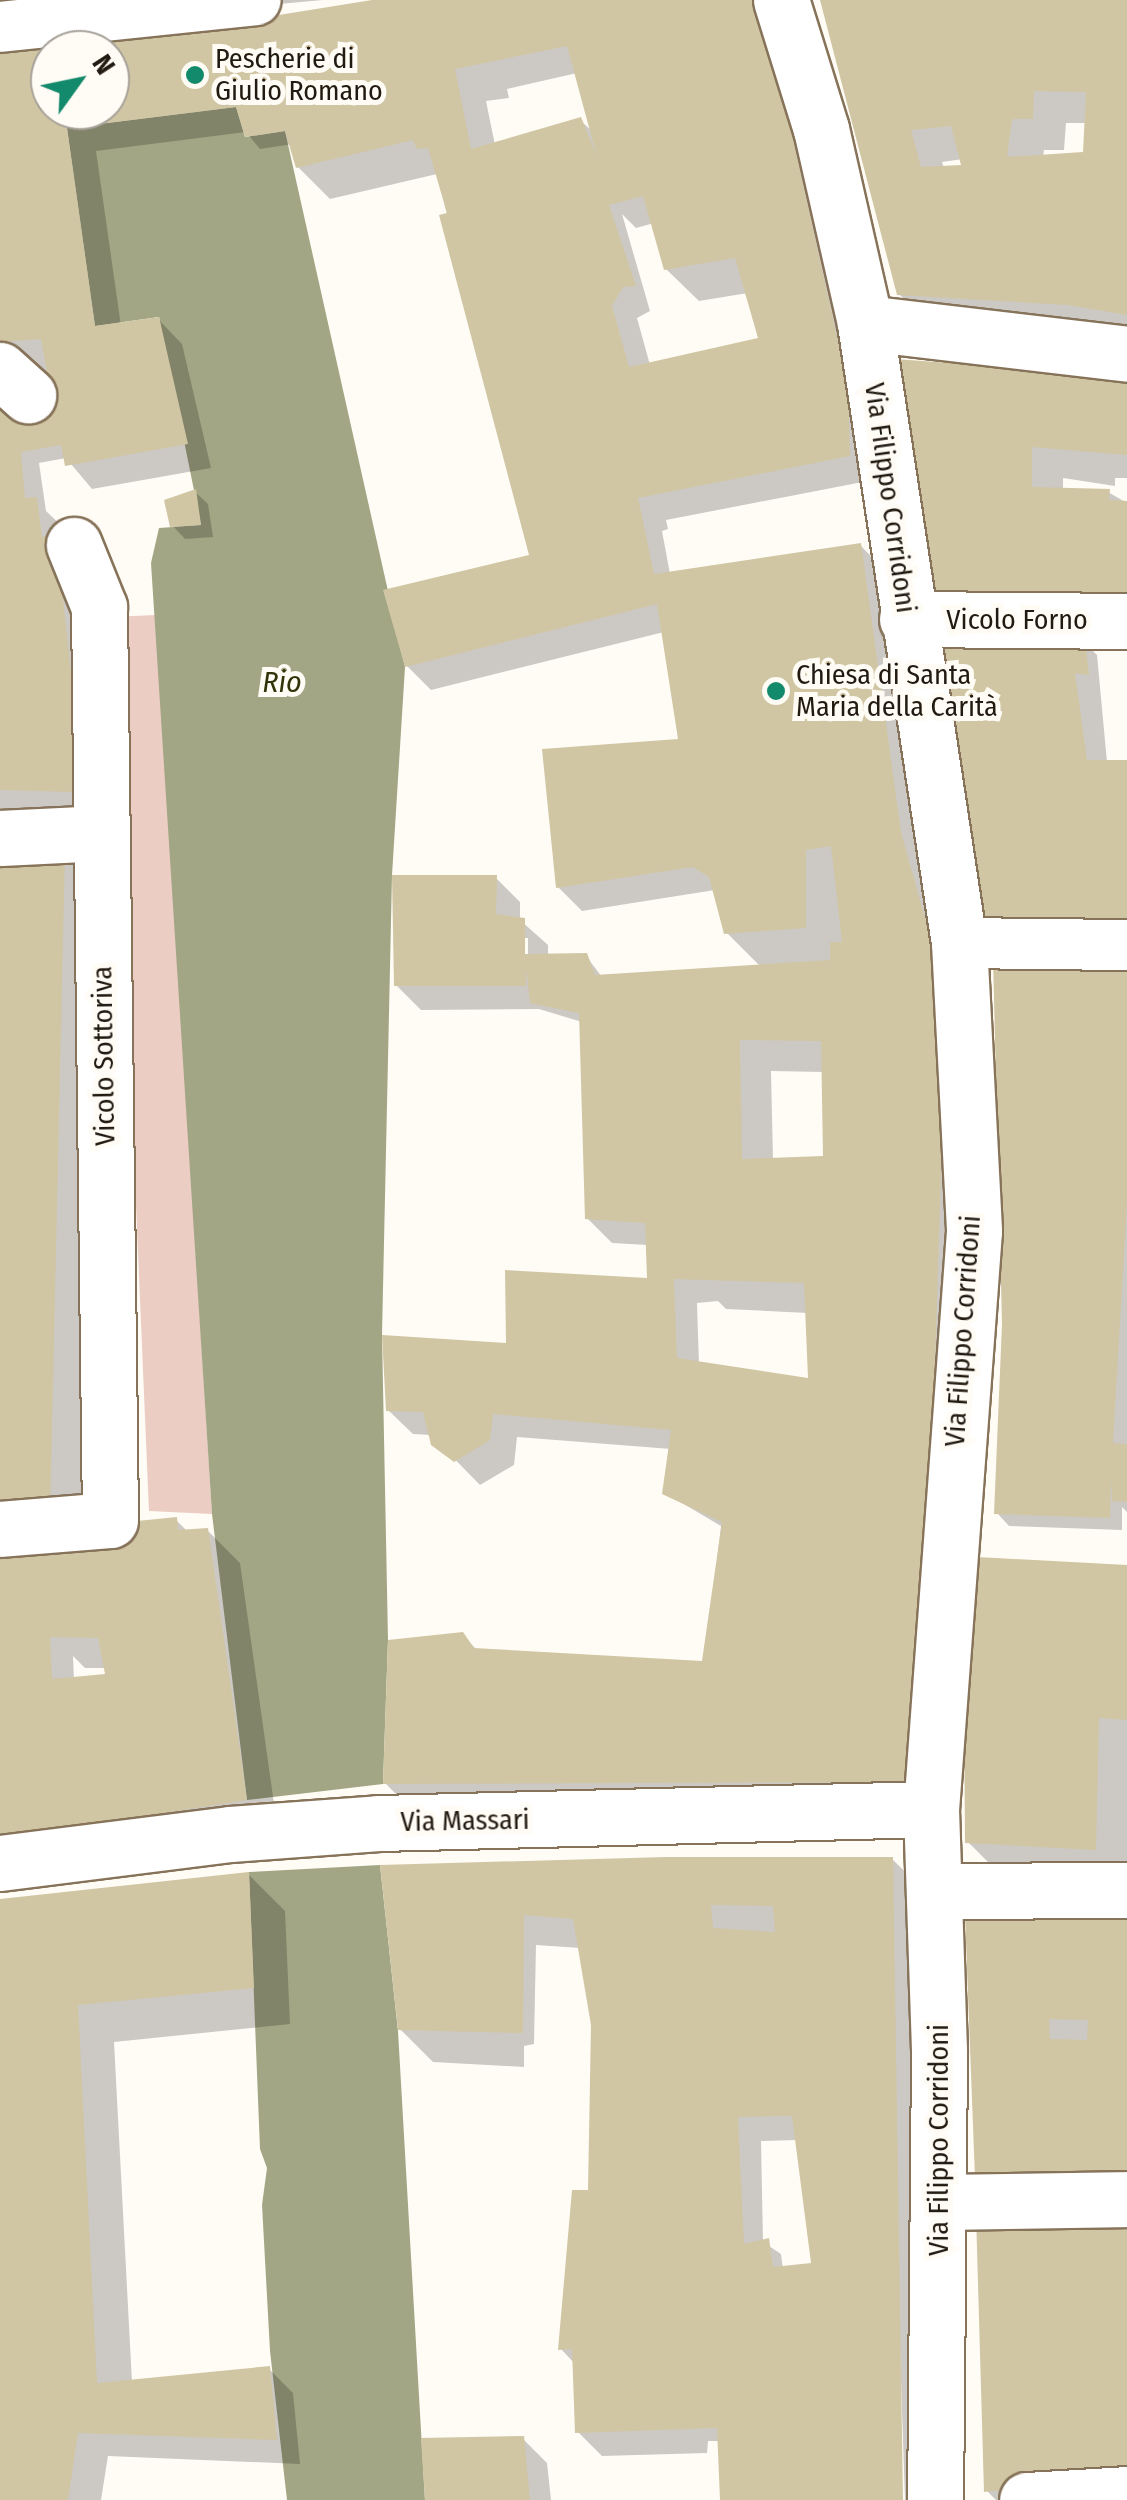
<!DOCTYPE html>
<html>
<head>
<meta charset="utf-8">
<style>
	body { margin:0 }
	#map { position:relative; width:1127px; height:2500px; overflow:hidden; background:#fffbf5; font-family:"Fira Sans Condensed",sans-serif }
	div>[style] { position:absolute }
	[style*='--x'] { left:calc(var(--x)*1px); top:calc(var(--y)*1px); width:calc(var(--w)*1px); rotate:calc(var(--a)*1deg) }
	.green>* { inset:0; background:#eccdc4 }
	.water>* { inset:0; background:#a2a684 }
	.shadow>* { inset:0; background:#0003 }
	.building>* { inset:0; background:#d0c6a3 }
	.roads { filter:drop-shadow(2px 0 #867359) drop-shadow(-2px 0 #867359) drop-shadow(0 2px #867359) drop-shadow(0 -2px #867359) }
	.pedestrian>* { height:50px; margin:-25px; padding:0 25px; transform-origin:25px; border-radius:25px; background:#fff }
	.minor>* { height:55px; margin:-27.5px; padding:0 27.5px; transform-origin:27.5px; border-radius:27.5px; background:#fff }
	.dots>* { width:28px; height:28px; translate:-50% -50%; box-sizing:border-box; border:5px solid #fffbf5; border-radius:50% }
	span { translate:-50% -50%; white-space:nowrap; text-align:center; line-height:1.15; -webkit-text-stroke:10px #fffbf5; paint-order:stroke }
	.poi-label { font-size:28px; color:#211a10 }
	.left { translate:0 -50%; text-align:left }
	.street-label { font-size:28px; color:#211a10 }
	.water-label { font-size:30px; color:#313408; font-style:italic }
	.north { position:absolute; left:30px; top:30px; width:100px; height:100px; box-sizing:border-box; background:#fffbf5; border:2px solid #a6a199; border-radius:50%; rotate:57deg; font-size:28px; font-weight:700; line-height:40px; text-align:center; color:#211a10 }
	.north::after { content:''; display:block; margin:auto; width:35px; height:45px; background:#148a6c; clip-path:polygon(50% 0,100% 100%,50% 72%,0 100%) }
</style>
</head>
<body>
<div id="map">
	<div class="green">
		<div style="clip-path:polygon(156px 615px,212px 1514px,149px 1511px,111px 617px)"></div>
	</div>
	<div class="water">
		<div style="clip-path:polygon(236px 107px,245px 137px,285px 131px,405px 667px,392px 875px,382px 1335px,388px 1640px,383px 1784px,247px 1800px,212px 1514px,151px 563px,159px 528px,201px 525px,159px 317px,95px 326px,67px 128px)"></div>
		<div style="clip-path:polygon(380px 1865px,398px 2031px,425px 2500px,287px 2500px,270px 2351px,262px 2205px,267px 2168px,260px 2149px,249px 1872px)"></div>
	</div>
	<div class="shadow">
		<div style="clip-path:polygon(0 0,323px 0,0 29px)"></div>
		<div style="clip-path:polygon(evenodd,385px 0,782px 0,873px 480px,666px 520px,668px 529px,662px 531px,670px 574px,860px 545px,897px 583px,955px 967px,941px 1819px,423px 1821px,385px 1783px,462px 1635px,477px 1650px,705px 1664px,721px 1526px,665px 1493px,671px 1449px,517px 1437px,514px 1465px,480px 1485px,431px 1435px,413px 1434px,388px 1410px,650px 1281px,648px 1245px,612px 1243px,587px 1218px,582px 1022px,539px 1009px,421px 1010px,396px 985px,496px 878px,520px 902px,520px 920px,548px 945px,548px 956px,586px 956px,602px 977px,761px 967px,726px 932px,715px 890px,582px 911px,558px 887px,679px 741px,664px 632px,431px 690px,407px 666px,532px 557px,437px 174px,330px 199px,298px 167px,293px 144px,260px 149px,246px 132px,96px 151px,121px 326px,158px 319px,182px 344px,211px 468px,92px 489px,66px 458px,39px 463px,46px 511px,68px 532px,104px 824px,0 821px,0 396px,50px 397px,50px 372px,0 375px,0 55px,50px 52px,50px 110px,110px 110px,110px 50px,69px 50px,385px 0,577px 73px,593px 132px,580px 120px,495px 145px,486px 101px,509px 98px,507px 89px,577px 73px,385px 0,622px 214px,636px 228px,654px 223px,666px 269px,699px 301px,748px 293px,761px 339px,650px 365px,637px 318px,650px 311px,622px 214px,385px 0,523px 938px,528px 938px,528px 956px,523px 956px,523px 938px,385px 0,771px 1071px,824px 1072px,825px 1158px,773px 1160px,771px 1071px,385px 0,718px 1301px,726px 1309px,808px 1313px,815px 1381px,699px 1365px,697px 1303px,718px 1301px)"></div>
		<div style="clip-path:polygon(evenodd,823px 0,1127px 0,1127px 340px,931px 326px,899px 294px,823px 0,1066px 123px,1086px 123px,1085px 154px,1043px 157px,1044px 150px,1064px 150px,1066px 123px,823px 0,963px 159px,964px 167px,944px 168px,942px 162px,963px 159px)"></div>
		<div style="clip-path:polygon(898px 361px,1127px 378px,1127px 478px,1115px 478px,1115px 486px,1063px 478px,1063px 490px,1108px 492px,1127px 503px,1084px 642px,1097px 655px,1107px 762px,1127px 762px,1127px 1512px,1122px 1507px,1122px 1530px,1009px 1526px,997px 1513px,1005px 1324px,996px 961px)"></div>
		<div style="clip-path:polygon(195px 492px,208px 504px,213px 537px,185px 539px,173px 526px)"></div>
		<div style="clip-path:polygon(evenodd,64px 854px,96px 886px,82px 1536px,138px 1534px,176px 1520px,188px 1532px,207px 1530px,240px 1563px,278px 1832px,0 1871px,0 1554px,64px 854px,73px 1656px,85px 1668px,107px 1668px,111px 1676px,74px 1679px,73px 1656px)"></div>
		<div style="clip-path:polygon(1127px 1568px,1127px 1890px,1010px 1884px,968px 1842px)"></div>
		<div style="clip-path:polygon(evenodd,892px 1859px,925px 1891px,933px 2500px,905px 2500px,900px 2350px,900px 2500px,722px 2500px,720px 2441px,708px 2441px,707px 2453px,602px 2456px,578px 2432px,575px 2364px,561px 2349px,590px 2192px,593px 2025px,580px 1948px,536px 1945px,534px 2044px,524px 2046px,524px 2067px,433px 2062px,400px 2029px,383px 1867px,892px 1859px,798px 2140px,814px 2265px,783px 2269px,781px 2254px,763px 2242px,761px 2141px,798px 2140px)"></div>
		<div style="clip-path:polygon(248px 1874px,285px 1911px,290px 2024px,114px 2042px,132px 2382px,269px 2369px,293px 2393px,300px 2464px,108px 2456px,101px 2500px,0 2500px,0 1901px)"></div>
		<div style="clip-path:polygon(1127px 1914px,1127px 2500px,996px 2500px,986px 2490px,967px 1917px)"></div>
		<div style="clip-path:polygon(523px 2439px,547px 2463px,551px 2500px,427px 2500px)"></div>
	</div>
	<div class="building">
		<div style="clip-path:polygon(evenodd,372px 0,762px 0,848px 387px,850px 456px,638px 498px,654px 574px,861px 543px,901px 832px,931px 940px,944px 1077px,934px 1395px,905px 1782px,383px 1784px,388px 1640px,463px 1632px,474px 1648px,702px 1661px,722px 1522px,662px 1494px,671px 1430px,493px 1414px,490px 1440px,454px 1462px,431px 1445px,423px 1412px,386px 1411px,382px 1335px,506px 1343px,505px 1270px,647px 1278px,645px 1223px,585px 1219px,579px 1013px,530px 1003px,526px 967px,526px 986px,394px 986px,392px 875px,497px 875px,496px 914px,525px 918px,525px 954px,587px 953px,595px 975px,830px 960px,830px 942px,842px 942px,831px 846px,806px 850px,806px 928px,724px 934px,709px 877px,693px 867px,556px 888px,542px 749px,678px 739px,657px 604px,405px 667px,383px 590px,529px 555px,439px 215px,447px 213px,428px 148px,417px 149px,413px 140px,296px 168px,285px 131px,245px 137px,236px 107px,67px 128px,95px 326px,159px 317px,188px 444px,65px 466px,61px 445px,21px 452px,25px 498px,37px 497px,42px 537px,56px 534px,74px 701px,73px 792px,0 790px,0 394px,51px 394px,41px 339px,0 342px,0 51px,50px 49px,50px 110px,110px 110px,110px 50px,73px 48px,372px 0,567px 46px,597px 157px,581px 117px,471px 149px,455px 69px,567px 46px,372px 0,643px 196px,664px 270px,735px 258px,758px 338px,629px 367px,612px 306px,623px 287px,636px 286px,609px 205px,643px 196px,372px 0,740px 1040px,821px 1041px,823px 1156px,742px 1159px,740px 1040px,372px 0,674px 1279px,804px 1283px,808px 1378px,677px 1358px,674px 1279px)"></div>
		<div style="clip-path:polygon(evenodd,820px 0,1127px 0,1127px 315px,1068px 305px,897px 295px,820px 0,1034px 91px,1086px 92px,1083px 152px,1007px 157px,1012px 119px,1033px 119px,1034px 91px,820px 0,951px 126px,961px 165px,921px 167px,911px 130px,951px 126px)"></div>
		<div style="clip-path:polygon(895px 359px,1127px 376px,1127px 455px,1032px 447px,1032px 487px,1110px 489px,1109px 500px,1127px 501px,1127px 600px,920px 606px)"></div>
		<div style="clip-path:polygon(196px 489px,201px 525px,170px 527px,164px 500px)"></div>
		<div style="clip-path:polygon(933px 628px,1085px 640px,1089px 675px,1075px 673px,1087px 760px,1127px 760px,1127px 929px,983px 934px)"></div>
		<div style="clip-path:polygon(65px 851px,50px 1517px,0 1519px,0 852px)"></div>
		<div style="clip-path:polygon(993px 958px,1127px 962px,1127px 1202px,1113px 1443px,1127px 1444px,1127px 1502px,1112px 1501px,1111px 1476px,1110px 1518px,994px 1514px,1002px 1324px)"></div>
		<div style="clip-path:polygon(evenodd,177px 1517px,178px 1530px,208px 1528px,247px 1800px,0 1838px,0 1552px,42px 1535px,136px 1531px,137px 1521px,177px 1517px,50px 1637px,98px 1638px,105px 1674px,52px 1679px,50px 1637px)"></div>
		<div style="clip-path:polygon(977px 1557px,1127px 1565px,1127px 1720px,1099px 1718px,1096px 1850px,965px 1843px,964px 1704px)"></div>
		<div style="clip-path:polygon(evenodd,666px 1857px,893px 1857px,903px 2500px,720px 2500px,717px 2428px,575px 2433px,572px 2349px,558px 2350px,572px 2190px,588px 2190px,591px 2025px,573px 1919px,524px 1915px,523px 2033px,398px 2030px,380px 1865px,666px 1857px,711px 1905px,773px 1906px,775px 1932px,713px 1928px,711px 1905px,666px 1857px,792px 2116px,811px 2263px,773px 2267px,769px 2238px,744px 2244px,738px 2117px,792px 2116px)"></div>
		<div style="clip-path:polygon(249px 1872px,254px 1988px,78px 2005px,97px 2383px,270px 2366px,277px 2440px,78px 2433px,68px 2500px,0 2500px,0 1899px)"></div>
		<div style="clip-path:polygon(evenodd,1127px 1914px,1127px 2176px,975px 2178px,965px 1915px,1127px 1914px,1049px 2019px,1088px 2020px,1087px 2040px,1050px 2039px,1049px 2019px)"></div>
		<div style="clip-path:polygon(1127px 2210px,1127px 2476px,984px 2492px,976px 2214px)"></div>
		<div style="clip-path:polygon(524px 2436px,530px 2500px,425px 2500px,421px 2438px)"></div>
	</div>
	<div class="roads">
		<div class="pedestrian">
			<div style="--x:0;--y:27;--w:257;--a:-6"></div>
			<div style="--x:959;--y:943;--w:168;--a:0.7"></div>
		</div>
		<div class="minor">
			<div style="--x:781;--y:0;--w:135;--a:72.8"></div>
			<div style="--x:821;--y:129;--w:199;--a:77.2"></div>
			<div style="--x:865;--y:323;--w:627;--a:81.38"></div>
			<div style="--x:959;--y:943;--w:288;--a:87"></div>
			<div style="--x:974;--y:1231;--w:580;--a:94.25"></div>
			<div style="--x:931;--y:1809;--w:243;--a:88.1"></div>
			<div style="--x:939;--y:2052;--w:448;--a:90.5"></div>
			<div style="--x:865;--y:323;--w:264;--a:6.7"></div>
			<div style="--x:0;--y:370;--w:38;--a:42"></div>
			<div style="--x:907;--y:619;--w:220;--a:0.5"></div>
			<div style="--x:0;--y:838;--w:101;--a:-2.8"></div>
			<div style="--x:0;--y:1529;--w:110;--a:-4.7"></div>
			<div style="--x:110;--y:1520;--w:913;--a:-90.69"></div>
			<div style="--x:99;--y:607;--w:67;--a:-112"></div>
			<div style="--x:0;--y:1863;--w:232;--a:-7.2"></div>
			<div style="--x:230;--y:1834;--w:149;--a:-4.2"></div>
			<div style="--x:379;--y:1823;--w:552;--a:-1.45"></div>
			<div style="--x:938;--y:1891;--w:189;--a:-0.3"></div>
			<div style="--x:939;--y:2202;--w:188;--a:-0.9"></div>
			<div style="--x:1027;--y:2500;--w:100;--a:-3.4"></div>
		</div>
	</div>
	<div class="dots">
		<div style="left:195px;top:75px;background:#148a6c"></div>
		<div style="left:776px;top:691px;background:#148a6c"></div>
	</div>
	<div class="poi-label">
		<span class="left" style="left:215px;top:75px">Pescherie di<br>Giulio Romano</span>
		<span class="left" style="left:796px;top:691px">Chiesa di Santa<br>Maria della Carità</span>
	</div>
	<div class="street-label">
		<span style="left:890px;top:498px;rotate:82deg">Via Filippo Corridoni</span>
		<span style="left:1017px;top:620px">Vicolo Forno</span>
		<span style="left:104px;top:1056px;rotate:-91deg">Vicolo Sottoriva</span>
		<span style="left:963px;top:1331px;rotate:-86deg">Via Filippo Corridoni</span>
		<span style="left:465px;top:1821px;rotate:-1deg">Via Massari</span>
		<span style="left:939px;top:2140px;rotate:-90deg">Via Filippo Corridoni</span>
	</div>
	<div class="water-label">
		<span style="left:282px;top:682px">Rio</span>
	</div>
	<div class="north">N</div>
</div>
</body>
</html>
